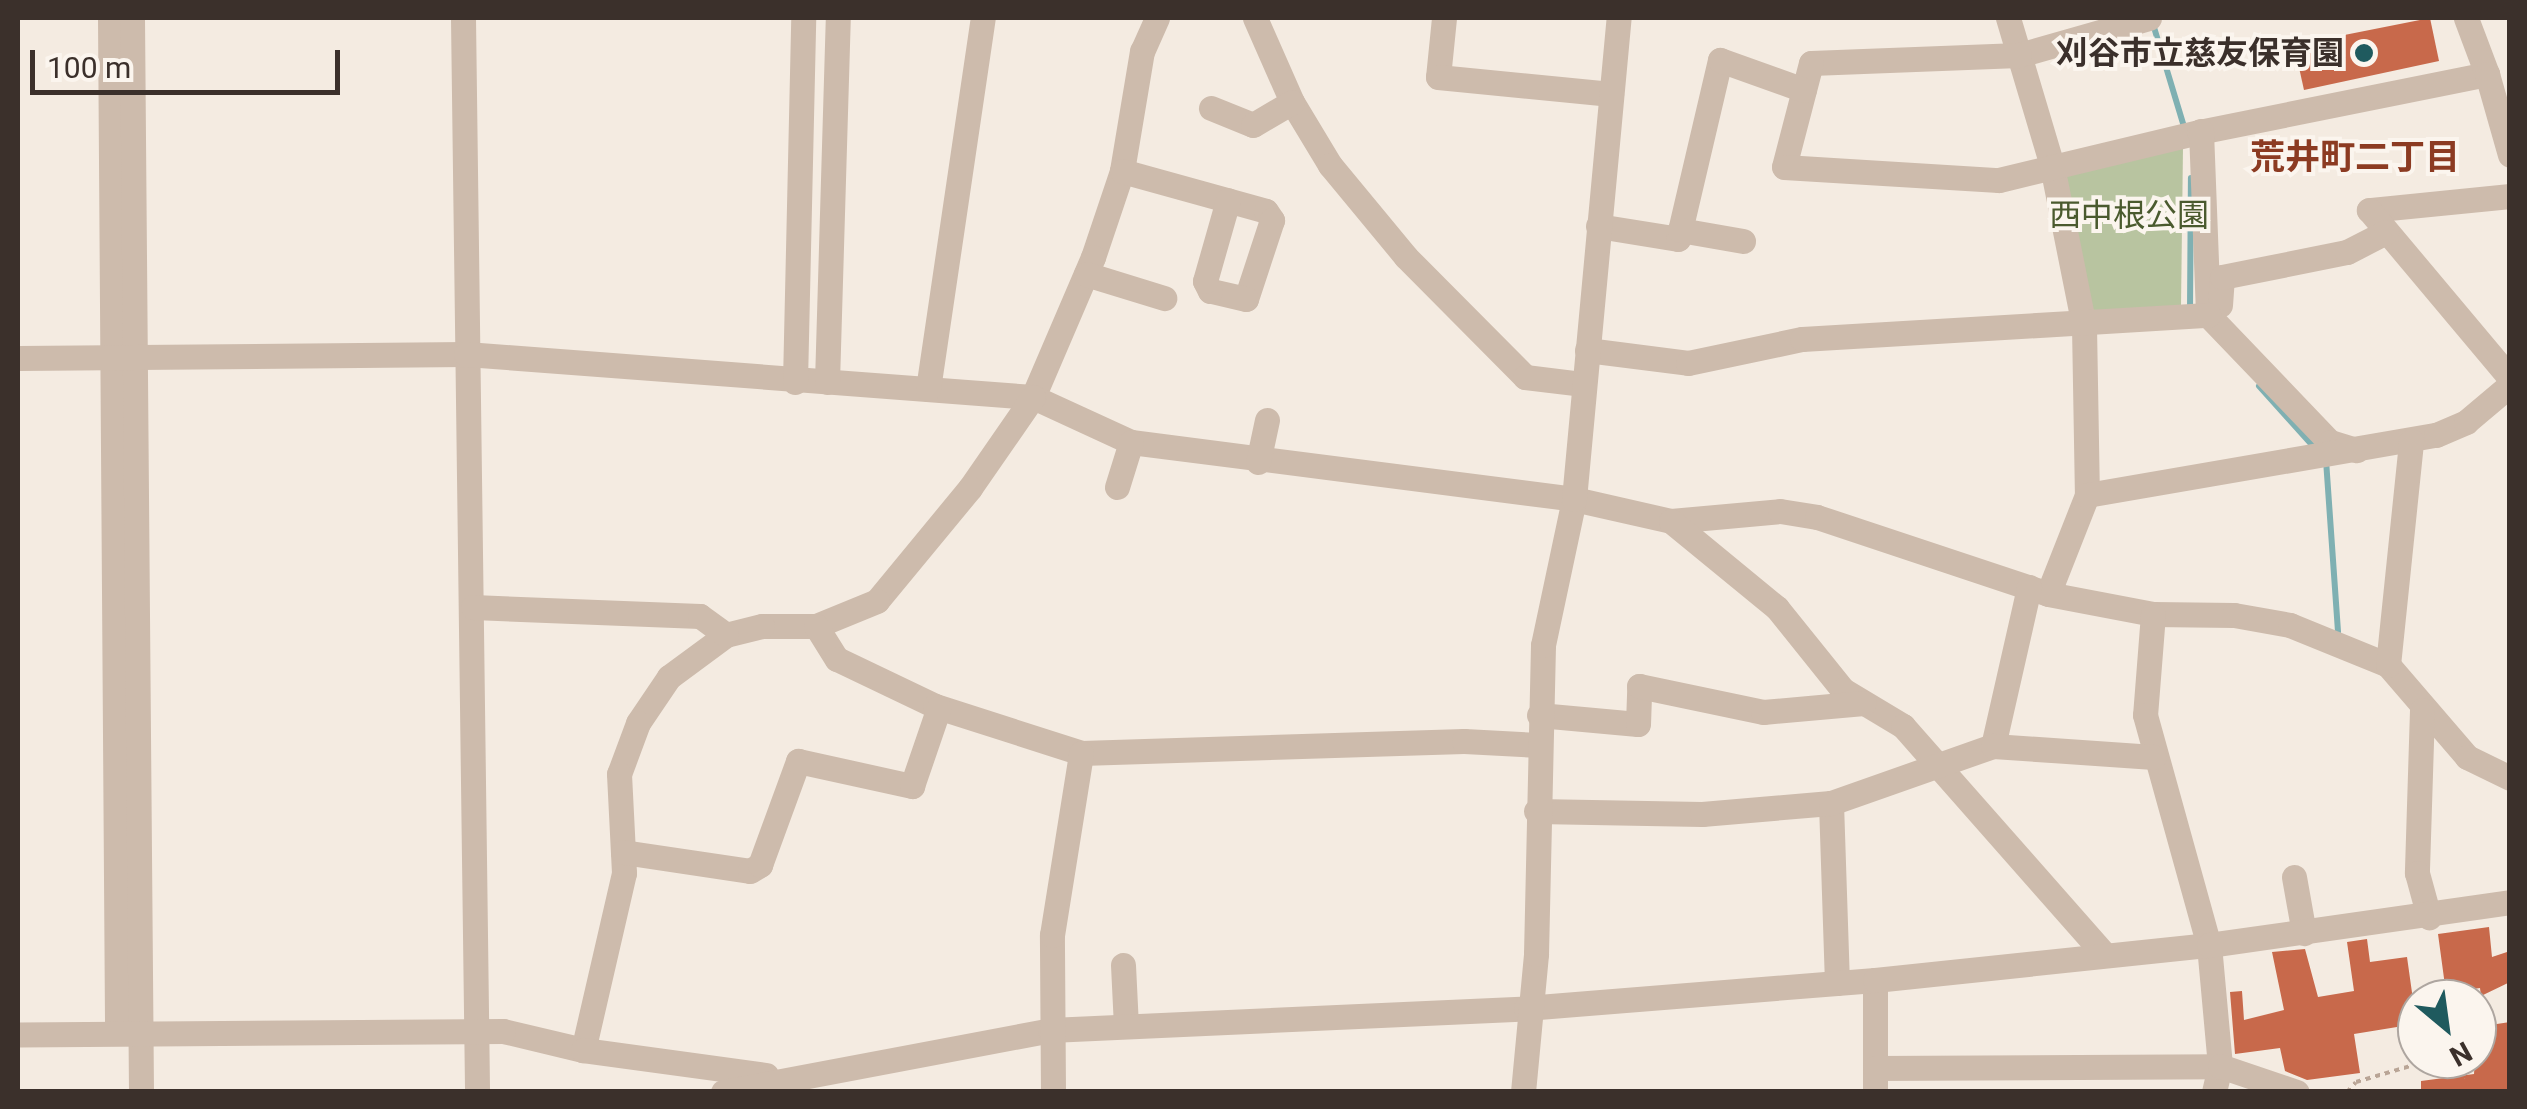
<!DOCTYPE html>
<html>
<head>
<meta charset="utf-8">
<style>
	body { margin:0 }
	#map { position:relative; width:2527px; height:1109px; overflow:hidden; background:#f4ebe1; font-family:Roboto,"Noto Sans JP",sans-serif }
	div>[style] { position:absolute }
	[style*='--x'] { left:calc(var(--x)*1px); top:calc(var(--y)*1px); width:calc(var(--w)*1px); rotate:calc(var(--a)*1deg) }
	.green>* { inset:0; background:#b8c4a0 }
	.stream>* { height:6px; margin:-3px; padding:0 3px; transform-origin:3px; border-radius:3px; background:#7fb0b2 }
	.building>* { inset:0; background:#c8694b }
	.path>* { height:4px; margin-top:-2px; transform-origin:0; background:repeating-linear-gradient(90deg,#b9a596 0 5px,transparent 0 10px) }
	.minor>* { height:25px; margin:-12.5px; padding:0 12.5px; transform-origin:12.5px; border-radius:12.5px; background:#cdbbac }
	.dots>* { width:28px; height:28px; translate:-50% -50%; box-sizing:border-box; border:5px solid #fbf5ee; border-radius:50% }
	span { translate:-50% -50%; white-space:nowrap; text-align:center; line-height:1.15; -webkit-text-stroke:8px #fbf5ee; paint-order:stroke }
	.poi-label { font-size:32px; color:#3b302b; font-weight:700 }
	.right { translate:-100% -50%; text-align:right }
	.park-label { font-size:32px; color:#4a5a2e }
	.neighbourhood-label { font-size:35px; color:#8c3b22; font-weight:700 }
	.frame { position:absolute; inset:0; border:20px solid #3b302b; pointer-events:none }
	.north { position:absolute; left:2397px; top:979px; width:100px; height:100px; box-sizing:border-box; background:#fbf5ee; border:2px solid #aea6a0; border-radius:50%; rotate:151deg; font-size:28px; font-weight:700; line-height:40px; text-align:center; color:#3b302b }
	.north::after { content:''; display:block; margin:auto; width:35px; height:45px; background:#1f5a5e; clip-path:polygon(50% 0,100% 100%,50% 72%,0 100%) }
	.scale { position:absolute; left:30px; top:50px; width:310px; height:45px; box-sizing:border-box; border:5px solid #3b302b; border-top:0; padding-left:12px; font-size:30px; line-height:35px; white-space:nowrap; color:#3b302b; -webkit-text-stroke:8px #fbf5ee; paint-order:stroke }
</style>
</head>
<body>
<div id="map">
	<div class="green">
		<div style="clip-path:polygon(2183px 147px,2181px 307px,2093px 314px,2064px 173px)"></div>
	</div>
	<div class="stream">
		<div style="--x:2153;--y:24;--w:108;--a:73.2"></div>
		<div style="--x:2190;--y:310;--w:132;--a:-89.6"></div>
		<div style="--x:2259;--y:386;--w:82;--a:48"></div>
		<div style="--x:2326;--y:460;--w:172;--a:86"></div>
	</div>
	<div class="building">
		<div style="clip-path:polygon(2430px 18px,2439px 61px,2304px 90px,2294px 45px)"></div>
		<div style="clip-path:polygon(2489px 927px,2492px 957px,2510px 951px,2510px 982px,2481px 996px,2480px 988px,2446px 993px,2438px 934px)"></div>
		<div style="clip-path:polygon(2367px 939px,2370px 962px,2407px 957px,2417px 1028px,2399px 1037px,2397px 1027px,2354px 1034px,2360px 1073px,2307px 1080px,2285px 1071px,2280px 1048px,2235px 1054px,2230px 992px,2242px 991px,2244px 1020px,2284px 1010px,2272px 952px,2305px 949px,2318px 997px,2354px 991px,2347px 942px)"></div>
		<div style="clip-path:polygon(2510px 1022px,2510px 1092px,2421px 1092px,2421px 1081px,2474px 1074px,2477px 1027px)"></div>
	</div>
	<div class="path">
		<div style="--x:2459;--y:1059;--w:20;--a:72"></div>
		<div style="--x:2347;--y:1092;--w:13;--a:-48"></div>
		<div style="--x:2356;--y:1082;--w:81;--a:-16.4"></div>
	</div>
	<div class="minor">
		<div style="--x:110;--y:18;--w:1015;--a:89.6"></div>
		<div style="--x:132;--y:18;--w:1074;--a:89.52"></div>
		<div style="--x:463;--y:18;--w:1074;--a:89.25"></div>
		<div style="--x:1157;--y:18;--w:36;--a:114"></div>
		<div style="--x:1142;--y:51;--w:122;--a:99.5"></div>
		<div style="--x:1122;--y:171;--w:91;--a:108.6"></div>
		<div style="--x:1093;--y:257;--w:152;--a:113.2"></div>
		<div style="--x:1033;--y:397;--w:108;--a:24.7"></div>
		<div style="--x:1131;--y:442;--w:447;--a:7.3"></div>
		<div style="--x:1574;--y:499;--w:99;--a:12.8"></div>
		<div style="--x:1671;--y:521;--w:109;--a:-5.2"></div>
		<div style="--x:1780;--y:511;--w:37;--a:9"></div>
		<div style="--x:1817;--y:517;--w:243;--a:18.4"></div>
		<div style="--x:2048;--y:594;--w:107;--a:10.8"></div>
		<div style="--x:2153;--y:614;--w:81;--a:0.7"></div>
		<div style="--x:2234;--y:615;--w:57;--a:10.1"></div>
		<div style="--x:2290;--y:625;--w:106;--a:22.2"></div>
		<div style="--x:2388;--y:665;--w:121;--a:49.3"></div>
		<div style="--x:2467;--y:757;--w:48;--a:26"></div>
		<div style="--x:1255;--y:18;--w:92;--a:66.2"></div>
		<div style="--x:1292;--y:102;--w:74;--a:58.9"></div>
		<div style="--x:1330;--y:165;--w:119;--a:50.4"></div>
		<div style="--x:1406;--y:257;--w:169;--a:45.2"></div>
		<div style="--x:1525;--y:377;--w:57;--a:7"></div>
		<div style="--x:1444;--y:18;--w:59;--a:95.8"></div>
		<div style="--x:1438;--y:77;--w:174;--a:5.6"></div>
		<div style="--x:2008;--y:18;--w:154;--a:73.4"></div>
		<div style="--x:2052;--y:166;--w:163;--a:78.7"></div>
		<div style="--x:2084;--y:326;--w:169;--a:89"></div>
		<div style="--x:2087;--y:495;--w:106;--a:111.5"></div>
		<div style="--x:2149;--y:18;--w:135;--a:164.1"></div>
		<div style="--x:2019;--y:55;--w:208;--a:177.8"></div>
		<div style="--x:1811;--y:63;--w:107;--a:104.6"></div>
		<div style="--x:1784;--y:167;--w:215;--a:3.5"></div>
		<div style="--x:1999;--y:180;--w:206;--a:-13.5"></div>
		<div style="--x:2199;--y:132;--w:294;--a:-11.4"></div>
		<div style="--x:2487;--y:74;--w:60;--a:-110.6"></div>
		<div style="--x:2487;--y:74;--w:84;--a:74.1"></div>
		<div style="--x:1211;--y:108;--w:45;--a:22"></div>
		<div style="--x:1253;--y:125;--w:45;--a:-30.5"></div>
		<div style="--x:2201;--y:131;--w:184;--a:87.8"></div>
		<div style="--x:2208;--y:315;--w:176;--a:46.2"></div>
		<div style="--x:2330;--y:442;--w:28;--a:17"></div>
		<div style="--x:1122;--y:171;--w:149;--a:15.5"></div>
		<div style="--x:1266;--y:211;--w:11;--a:56"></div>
		<div style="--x:1272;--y:220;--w:83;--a:108.2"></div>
		<div style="--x:1246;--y:299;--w:37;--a:-167"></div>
		<div style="--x:1210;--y:291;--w:11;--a:-117"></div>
		<div style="--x:1205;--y:281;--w:84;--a:-74.1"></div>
		<div style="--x:2510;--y:196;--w:142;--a:174.3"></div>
		<div style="--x:2369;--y:210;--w:219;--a:50"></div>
		<div style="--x:1598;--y:226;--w:81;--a:9.2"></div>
		<div style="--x:1678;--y:239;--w:184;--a:-76.8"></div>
		<div style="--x:1720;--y:60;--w:89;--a:19.7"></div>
		<div style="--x:1680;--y:230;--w:64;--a:9.9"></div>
		<div style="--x:1086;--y:274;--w:82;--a:17.1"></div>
		<div style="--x:2220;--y:305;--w:28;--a:-86"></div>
		<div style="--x:2222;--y:277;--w:127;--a:-11.3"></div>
		<div style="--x:2347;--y:252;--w:44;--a:-27.1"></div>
		<div style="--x:1587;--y:350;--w:102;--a:7.3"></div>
		<div style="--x:1688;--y:363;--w:116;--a:-11.9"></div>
		<div style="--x:1802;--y:339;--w:407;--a:-3.4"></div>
		<div style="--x:18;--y:358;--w:448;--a:-0.5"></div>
		<div style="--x:466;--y:354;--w:569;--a:4.34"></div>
		<div style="--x:1033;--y:397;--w:111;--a:124.7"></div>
		<div style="--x:970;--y:488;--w:146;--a:129.5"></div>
		<div style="--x:877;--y:601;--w:66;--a:157.7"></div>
		<div style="--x:816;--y:626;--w:54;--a:180"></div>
		<div style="--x:762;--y:626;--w:37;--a:166"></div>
		<div style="--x:726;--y:635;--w:71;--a:143.6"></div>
		<div style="--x:669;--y:677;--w:55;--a:124"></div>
		<div style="--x:638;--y:723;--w:54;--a:110.4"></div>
		<div style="--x:619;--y:774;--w:99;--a:87.1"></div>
		<div style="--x:624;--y:873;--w:182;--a:103"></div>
		<div style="--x:583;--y:1050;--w:82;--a:-166.6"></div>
		<div style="--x:503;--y:1031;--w:485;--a:179.6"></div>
		<div style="--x:795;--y:382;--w:364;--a:-88.7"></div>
		<div style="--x:827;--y:382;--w:364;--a:-88.3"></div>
		<div style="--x:928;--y:389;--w:375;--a:-81.6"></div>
		<div style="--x:1258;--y:462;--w:43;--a:-77.9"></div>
		<div style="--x:1117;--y:487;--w:47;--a:-72.7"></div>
		<div style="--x:2087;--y:495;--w:354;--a:-9.8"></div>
		<div style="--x:2436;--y:435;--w:33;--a:-23"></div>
		<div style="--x:2466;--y:422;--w:57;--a:-40.1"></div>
		<div style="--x:1671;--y:521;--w:137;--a:39.4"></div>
		<div style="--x:1777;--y:608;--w:105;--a:51.2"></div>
		<div style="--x:1843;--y:690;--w:70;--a:31"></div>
		<div style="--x:1903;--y:726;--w:305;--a:48.6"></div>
		<div style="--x:473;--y:607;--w:227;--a:2.3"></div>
		<div style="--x:700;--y:616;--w:32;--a:36"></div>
		<div style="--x:2153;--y:614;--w:101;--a:94.5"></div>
		<div style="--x:2145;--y:715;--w:239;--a:74.5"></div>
		<div style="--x:2209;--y:945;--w:121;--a:84.8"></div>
		<div style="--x:2220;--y:1066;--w:27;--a:103"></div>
		<div style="--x:816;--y:626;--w:39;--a:58"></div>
		<div style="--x:837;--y:659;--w:109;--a:25.6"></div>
		<div style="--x:935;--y:706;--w:153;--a:17.8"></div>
		<div style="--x:1081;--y:753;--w:383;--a:-1.8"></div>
		<div style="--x:1464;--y:741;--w:75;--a:3.1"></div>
		<div style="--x:2388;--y:665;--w:225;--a:-84.1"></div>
		<div style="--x:2422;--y:710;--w:163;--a:91.8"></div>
		<div style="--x:2417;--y:873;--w:46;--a:74.7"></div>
		<div style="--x:1539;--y:715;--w:99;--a:5.2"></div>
		<div style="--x:1638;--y:724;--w:38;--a:-88"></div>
		<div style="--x:1639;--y:686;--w:127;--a:11.8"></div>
		<div style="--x:1763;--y:712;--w:101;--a:-5.1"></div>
		<div style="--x:1993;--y:746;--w:163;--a:-77.2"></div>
		<div style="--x:1831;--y:803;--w:180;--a:88.1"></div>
		<div style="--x:1536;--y:811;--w:166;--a:1"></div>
		<div style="--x:1702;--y:814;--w:129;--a:-4.9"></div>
		<div style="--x:1831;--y:803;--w:172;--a:-19.4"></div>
		<div style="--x:1993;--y:746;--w:161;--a:3.9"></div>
		<div style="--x:623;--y:852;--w:128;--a:8.5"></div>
		<div style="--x:750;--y:871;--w:12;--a:-31"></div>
		<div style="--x:760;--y:865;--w:111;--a:-69.9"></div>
		<div style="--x:798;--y:761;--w:117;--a:12.4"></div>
		<div style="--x:912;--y:786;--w:83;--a:-71.1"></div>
		<div style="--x:2294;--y:877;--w:57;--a:79.9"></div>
		<div style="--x:1123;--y:965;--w:61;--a:87.2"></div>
		<div style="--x:1875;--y:980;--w:112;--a:90"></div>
		<div style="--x:583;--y:1050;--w:185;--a:7.8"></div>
		<div style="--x:1875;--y:1068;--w:345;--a:-0.3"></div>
		<div style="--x:2220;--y:1066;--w:81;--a:18.7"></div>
		<div style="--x:723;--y:1092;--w:333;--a:-10.7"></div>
		<div style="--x:1050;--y:1030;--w:477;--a:-2.6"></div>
		<div style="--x:1526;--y:1008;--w:350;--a:-4.6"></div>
		<div style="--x:1875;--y:980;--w:336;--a:-6"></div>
		<div style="--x:2209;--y:945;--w:304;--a:-8.1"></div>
		<div style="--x:1053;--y:1092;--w:157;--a:-90.4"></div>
		<div style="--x:1052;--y:935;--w:184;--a:-80.9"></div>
		<div style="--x:1523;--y:1092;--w:139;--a:-84.6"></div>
		<div style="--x:1536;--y:954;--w:309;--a:-88.7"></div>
		<div style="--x:1543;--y:645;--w:149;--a:-78"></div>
		<div style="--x:1574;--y:499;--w:483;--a:-84.7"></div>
	</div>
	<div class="dots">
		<div style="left:2364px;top:53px;background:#1f5a5e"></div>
	</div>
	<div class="poi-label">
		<span class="right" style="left:2344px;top:53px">刈谷市立慈友保育園</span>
	</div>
	<div class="park-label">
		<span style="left:2129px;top:215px">西中根公園</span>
	</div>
	<div class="neighbourhood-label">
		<span style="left:2355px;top:158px">荒井町二丁目</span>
	</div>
	<div class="frame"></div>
	<div class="north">N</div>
	<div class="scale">100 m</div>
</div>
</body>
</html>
